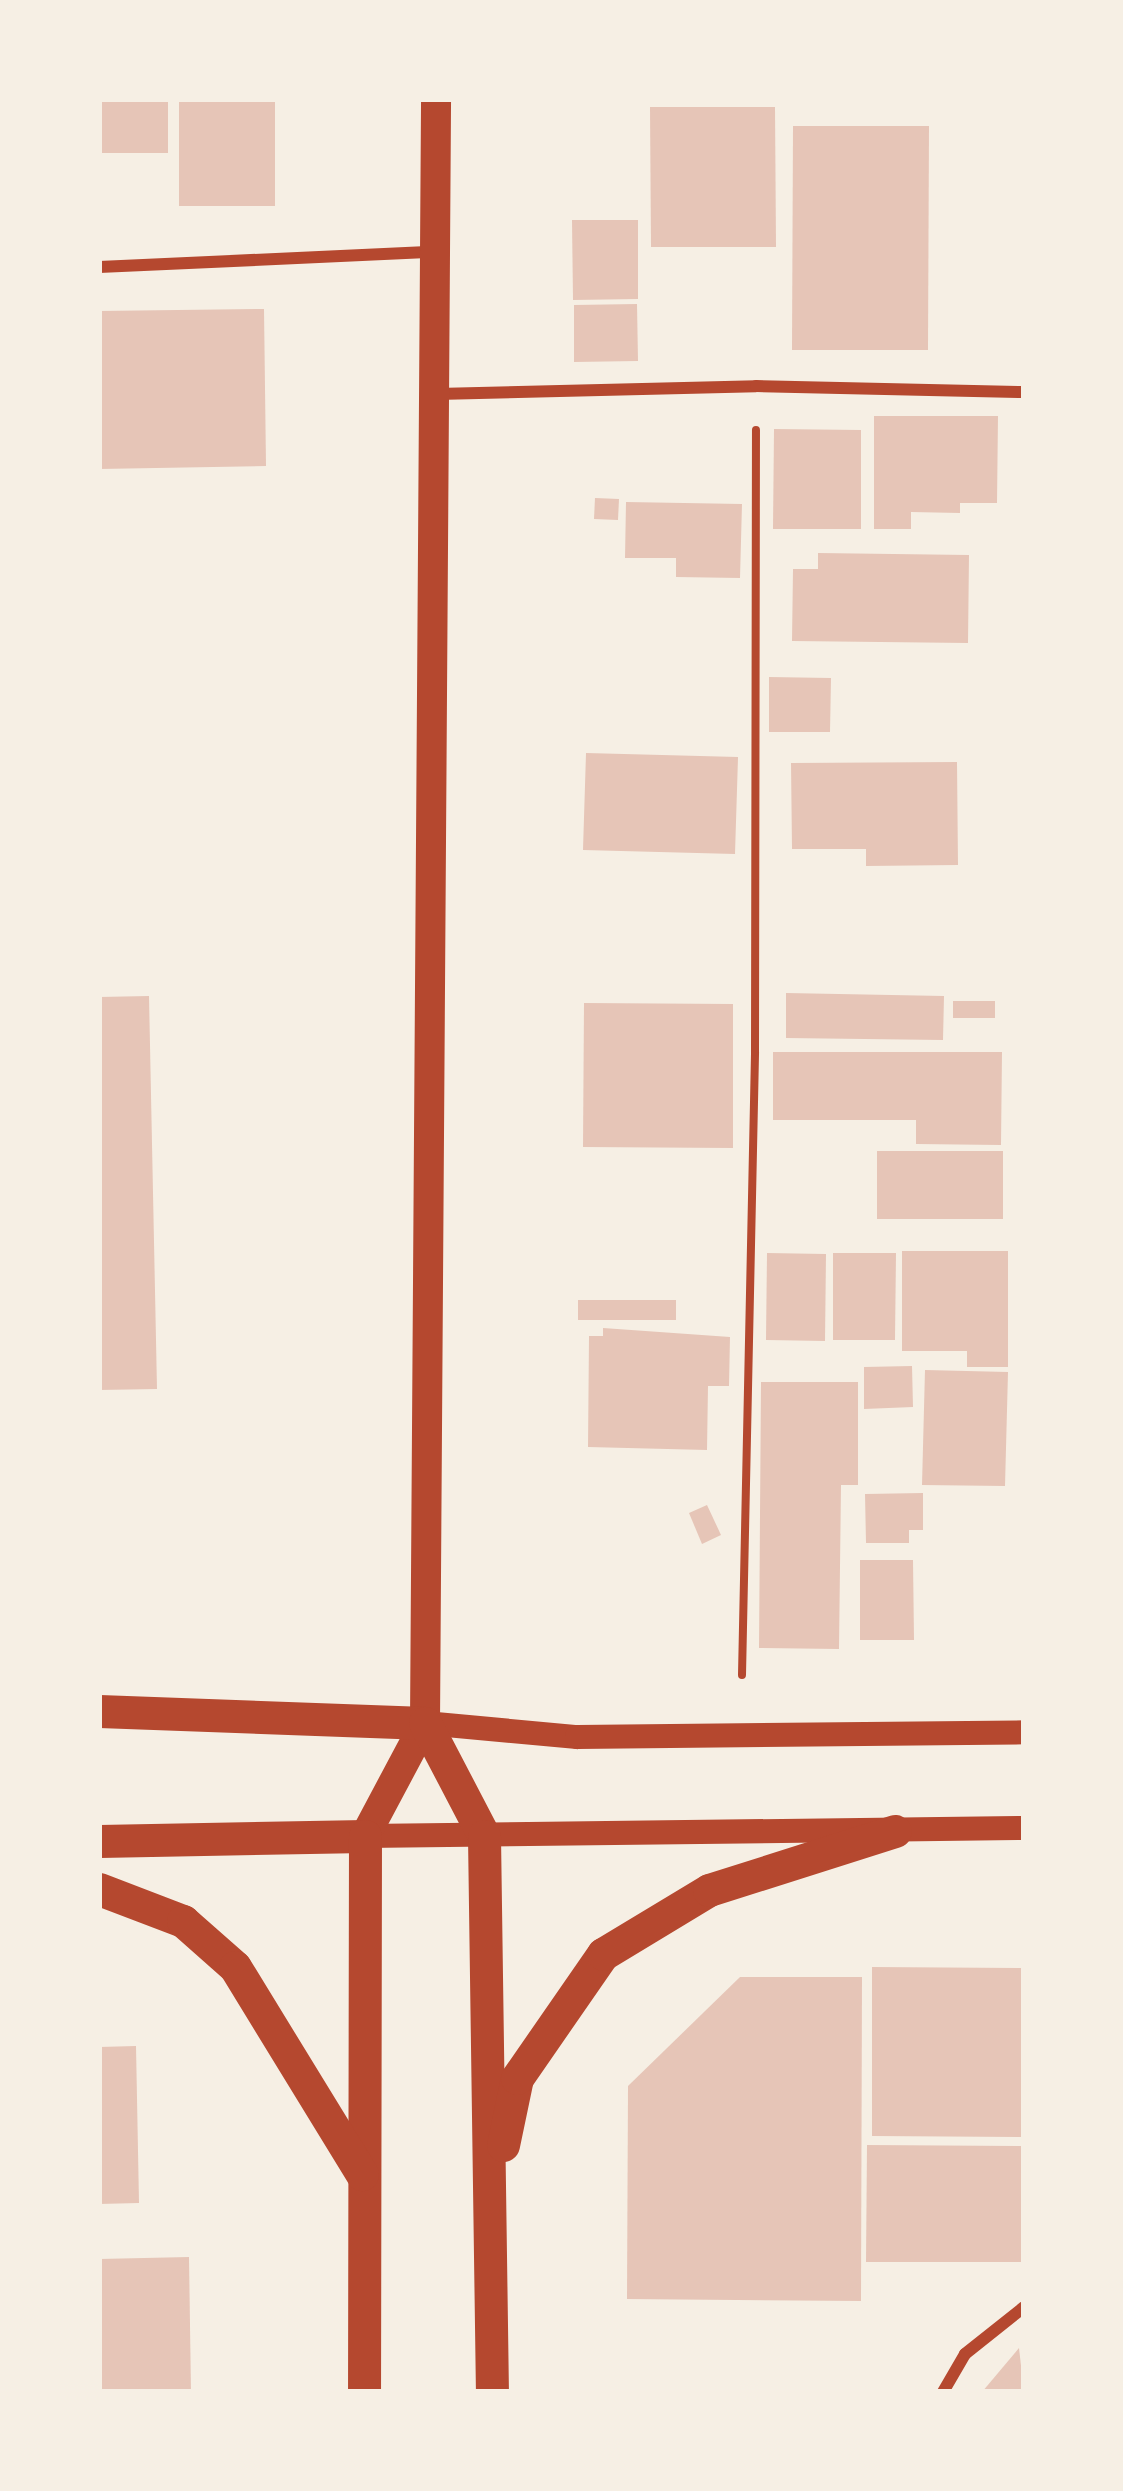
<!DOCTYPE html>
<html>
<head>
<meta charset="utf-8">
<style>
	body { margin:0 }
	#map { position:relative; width:1123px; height:2491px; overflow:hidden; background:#f6efe4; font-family:Barlow,sans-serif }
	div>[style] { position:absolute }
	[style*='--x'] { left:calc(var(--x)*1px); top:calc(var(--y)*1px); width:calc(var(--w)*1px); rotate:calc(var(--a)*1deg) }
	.building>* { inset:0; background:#e6c5b7 }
	.path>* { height:8px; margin:-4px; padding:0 4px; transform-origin:4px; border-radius:4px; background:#b5482f }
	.minor>* { height:12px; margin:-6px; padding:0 6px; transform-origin:6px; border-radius:6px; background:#b5482f }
	.secondary>* { height:24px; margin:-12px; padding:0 12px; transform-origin:12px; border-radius:12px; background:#b5482f }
	.primary>* { height:30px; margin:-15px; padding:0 15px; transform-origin:15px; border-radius:15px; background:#b5482f }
	.trunk>* { height:33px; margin:-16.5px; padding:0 16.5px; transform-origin:16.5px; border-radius:16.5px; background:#b5482f }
	span { translate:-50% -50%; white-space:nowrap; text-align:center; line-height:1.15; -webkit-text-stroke:12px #f6efe4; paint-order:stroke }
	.frame { position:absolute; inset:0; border:102px solid #f6efe4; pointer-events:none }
</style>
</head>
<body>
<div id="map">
	<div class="building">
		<div style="clip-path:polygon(99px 99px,168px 99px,168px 153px,99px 153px)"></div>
		<div style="clip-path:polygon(179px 99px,275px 99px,275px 206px,179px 206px)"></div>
		<div style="clip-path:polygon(650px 107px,775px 107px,776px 247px,651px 247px)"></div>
		<div style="clip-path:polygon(793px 126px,929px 126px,928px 350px,792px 350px)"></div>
		<div style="clip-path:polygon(572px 220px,638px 220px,638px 299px,573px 300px)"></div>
		<div style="clip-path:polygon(637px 304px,638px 361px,574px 362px,574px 305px)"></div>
		<div style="clip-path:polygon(264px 309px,266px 466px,99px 469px,99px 311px)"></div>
		<div style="clip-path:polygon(874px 416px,998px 416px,997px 503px,960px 503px,960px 513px,911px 512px,911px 529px,874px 529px)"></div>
		<div style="clip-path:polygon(774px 429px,861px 430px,861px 529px,773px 529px)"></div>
		<div style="clip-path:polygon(595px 498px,619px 499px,618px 520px,594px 519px)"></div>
		<div style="clip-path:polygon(626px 502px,742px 504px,740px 578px,676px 577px,676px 558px,625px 558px)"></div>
		<div style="clip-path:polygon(818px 553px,969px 555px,968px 643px,792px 641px,793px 569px,818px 569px)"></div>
		<div style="clip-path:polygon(769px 677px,831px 678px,830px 732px,769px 732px)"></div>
		<div style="clip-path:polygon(586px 753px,738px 757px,735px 854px,583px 850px)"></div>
		<div style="clip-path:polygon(957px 762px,958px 865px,866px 866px,866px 849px,792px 849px,791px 763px)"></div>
		<div style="clip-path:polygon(786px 993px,944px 996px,943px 1040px,786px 1038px)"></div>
		<div style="clip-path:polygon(149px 996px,157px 1389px,99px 1390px,99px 997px)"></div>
		<div style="clip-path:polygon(953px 1001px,995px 1001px,995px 1018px,953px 1018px)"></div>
		<div style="clip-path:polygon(584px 1003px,733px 1004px,733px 1148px,583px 1147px)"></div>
		<div style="clip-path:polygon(773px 1052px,1002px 1052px,1001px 1145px,916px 1144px,916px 1120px,773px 1120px)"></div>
		<div style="clip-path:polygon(877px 1151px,1003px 1151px,1003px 1219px,877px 1219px)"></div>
		<div style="clip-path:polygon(902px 1251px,1008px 1251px,1008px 1367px,967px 1367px,967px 1351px,902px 1351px)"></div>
		<div style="clip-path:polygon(767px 1253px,826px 1254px,825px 1341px,766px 1340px)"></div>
		<div style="clip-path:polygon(833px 1253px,896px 1253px,895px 1340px,833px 1340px)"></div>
		<div style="clip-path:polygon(578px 1300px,676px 1300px,676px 1320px,578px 1320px)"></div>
		<div style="clip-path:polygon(603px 1328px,730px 1337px,729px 1386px,708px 1386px,707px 1450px,588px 1447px,589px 1336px,603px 1336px)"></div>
		<div style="clip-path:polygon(912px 1366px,913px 1407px,864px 1409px,864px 1367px)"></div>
		<div style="clip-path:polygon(925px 1370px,1008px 1372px,1005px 1486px,922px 1485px)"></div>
		<div style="clip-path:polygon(761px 1382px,858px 1382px,858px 1485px,841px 1485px,839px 1649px,759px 1648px)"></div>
		<div style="clip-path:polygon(923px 1493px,923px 1530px,909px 1530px,909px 1543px,866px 1543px,865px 1494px)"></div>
		<div style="clip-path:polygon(707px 1505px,721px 1535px,702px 1544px,689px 1513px)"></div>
		<div style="clip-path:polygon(860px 1560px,913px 1560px,914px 1640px,860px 1640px)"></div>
		<div style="clip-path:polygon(872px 1967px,1024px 1968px,1024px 2137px,872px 2136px)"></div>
		<div style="clip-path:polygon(740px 1977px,862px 1977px,861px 2301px,627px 2299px,628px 2086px)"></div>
		<div style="clip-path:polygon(136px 2046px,139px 2203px,99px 2204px,99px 2047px)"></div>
		<div style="clip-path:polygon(867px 2145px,1024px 2146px,1024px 2262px,866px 2262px)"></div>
		<div style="clip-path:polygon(189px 2257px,191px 2392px,99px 2392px,99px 2259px)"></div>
		<div style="clip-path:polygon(1019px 2348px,1024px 2392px,982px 2392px)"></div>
	</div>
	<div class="path">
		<div style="--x:742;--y:1675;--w:623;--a:-88.8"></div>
		<div style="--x:755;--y:1052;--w:622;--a:-89.91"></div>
	</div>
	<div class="minor">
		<div style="--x:99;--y:267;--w:334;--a:-2.6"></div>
		<div style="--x:437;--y:394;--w:319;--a:-1.4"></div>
		<div style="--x:756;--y:386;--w:268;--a:1.3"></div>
		<div style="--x:943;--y:2392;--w:44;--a:-59.9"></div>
		<div style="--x:965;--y:2354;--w:75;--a:-38.5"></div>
	</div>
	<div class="secondary">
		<div style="--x:425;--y:1723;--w:153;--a:5.3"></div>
		<div style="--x:577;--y:1737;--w:447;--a:-0.6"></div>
		<div style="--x:365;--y:1836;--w:659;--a:-0.7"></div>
	</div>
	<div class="primary">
		<div style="--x:365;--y:1836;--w:128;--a:-62"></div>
		<div style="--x:425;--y:1723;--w:1624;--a:-89.61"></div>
	</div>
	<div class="trunk">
		<div style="--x:99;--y:1711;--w:326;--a:2.1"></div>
		<div style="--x:425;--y:1723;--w:127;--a:62.4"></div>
		<div style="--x:484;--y:1836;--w:556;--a:89.18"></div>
		<div style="--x:99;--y:1841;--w:266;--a:-1.1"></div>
		<div style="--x:365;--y:1836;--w:556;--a:90.1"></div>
		<div style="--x:99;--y:1889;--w:90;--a:20.9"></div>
		<div style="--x:183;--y:1921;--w:69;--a:41.5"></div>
		<div style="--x:235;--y:1967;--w:243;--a:58.5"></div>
		<div style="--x:503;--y:2145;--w:68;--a:-78.2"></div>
		<div style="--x:517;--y:2078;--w:151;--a:-55.3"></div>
		<div style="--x:603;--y:1954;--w:124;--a:-31.1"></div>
		<div style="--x:709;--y:1890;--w:195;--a:-17.6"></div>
	</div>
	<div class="frame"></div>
</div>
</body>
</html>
